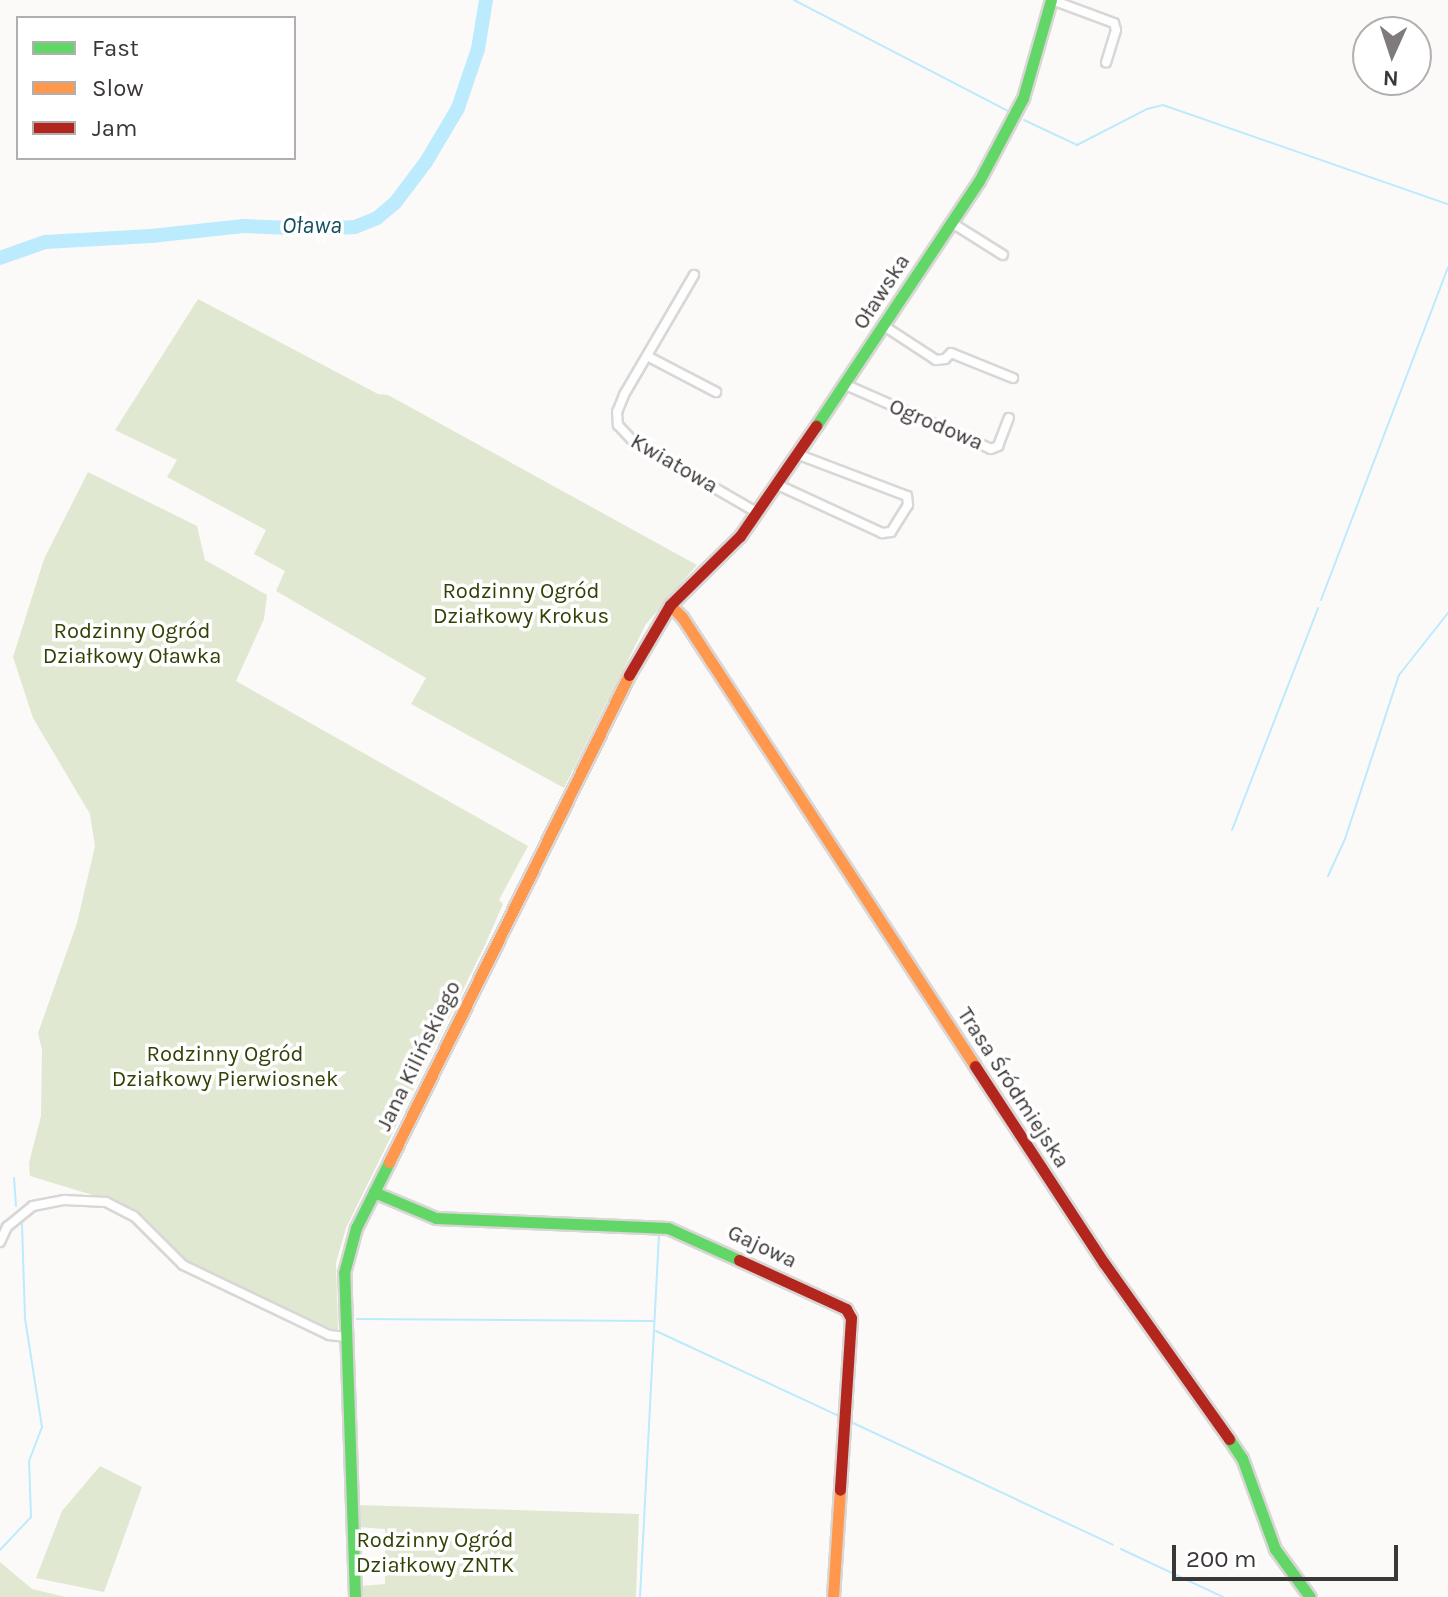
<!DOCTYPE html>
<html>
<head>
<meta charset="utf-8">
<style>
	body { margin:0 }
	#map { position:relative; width:1448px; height:1597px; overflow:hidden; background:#fcfaf8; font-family:Karla,sans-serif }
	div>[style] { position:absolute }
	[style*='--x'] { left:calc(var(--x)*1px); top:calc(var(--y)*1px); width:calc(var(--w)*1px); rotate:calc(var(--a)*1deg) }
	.green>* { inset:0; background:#e0e8d1 }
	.stream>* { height:2px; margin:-1px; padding:0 1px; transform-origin:1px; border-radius:1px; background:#bcebfd }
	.river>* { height:14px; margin:-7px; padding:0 7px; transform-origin:7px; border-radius:7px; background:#bcebfd }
	.roads { filter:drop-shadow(2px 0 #d9d7d5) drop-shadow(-2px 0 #d9d7d5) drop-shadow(0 2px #d9d7d5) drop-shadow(0 -2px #d9d7d5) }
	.street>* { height:8px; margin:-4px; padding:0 4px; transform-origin:4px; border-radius:4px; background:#fffefe }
	.fast>* { height:11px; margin:-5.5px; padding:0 5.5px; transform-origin:5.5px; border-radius:5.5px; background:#63d668 }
	.slow>* { height:11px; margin:-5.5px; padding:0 5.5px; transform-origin:5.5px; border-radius:5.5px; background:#ff974d }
	.jam>* { height:11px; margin:-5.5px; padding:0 5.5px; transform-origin:5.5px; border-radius:5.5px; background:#b3261e }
	span { translate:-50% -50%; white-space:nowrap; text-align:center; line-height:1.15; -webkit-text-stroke:7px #fff; paint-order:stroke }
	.street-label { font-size:22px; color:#3b3736 }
	.park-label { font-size:22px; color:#304204 }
	.water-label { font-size:24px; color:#154f61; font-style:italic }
	.legend { position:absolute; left:16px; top:16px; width:280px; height:144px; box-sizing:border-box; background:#fff; border:2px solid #b1afaf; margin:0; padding:10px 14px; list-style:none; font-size:24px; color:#3b3736 }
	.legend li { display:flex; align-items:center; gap:16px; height:40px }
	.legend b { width:40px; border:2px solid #b1afaf }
	.north { position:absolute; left:1352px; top:16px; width:80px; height:80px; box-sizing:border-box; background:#fff; border:2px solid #b1afaf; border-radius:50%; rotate:183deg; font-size:22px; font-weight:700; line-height:32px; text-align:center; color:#3b3736 }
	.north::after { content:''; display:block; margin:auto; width:28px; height:36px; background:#7f7b7a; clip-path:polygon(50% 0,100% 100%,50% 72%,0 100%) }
	.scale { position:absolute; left:1172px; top:1545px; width:226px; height:36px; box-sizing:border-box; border:4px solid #3b3736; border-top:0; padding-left:10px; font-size:24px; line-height:28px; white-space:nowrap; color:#3b3736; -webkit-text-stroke:6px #fff; paint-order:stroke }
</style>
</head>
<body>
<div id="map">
	<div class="green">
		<div style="clip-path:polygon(198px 299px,378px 394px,388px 395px,697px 565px,646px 624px,564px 788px,411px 704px,426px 678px,276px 591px,285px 571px,254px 554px,266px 530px,167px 477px,177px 460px,115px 430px)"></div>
		<div style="clip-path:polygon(88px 472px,197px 526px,205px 560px,267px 595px,264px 619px,236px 681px,528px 846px,499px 900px,503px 904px,485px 945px,346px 1228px,336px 1263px,338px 1329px,334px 1332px,186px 1262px,144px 1217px,125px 1205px,30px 1176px,29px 1163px,41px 1116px,42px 1050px,38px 1033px,77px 923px,95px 846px,90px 814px,33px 718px,13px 657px,44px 559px)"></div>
		<div style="clip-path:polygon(100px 1466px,142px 1487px,104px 1592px,36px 1578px,62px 1511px)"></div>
		<div style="clip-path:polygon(358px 1505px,639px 1514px,636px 1597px,359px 1597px,360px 1586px,385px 1584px,385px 1529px,357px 1527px)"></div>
		<div style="clip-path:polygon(0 1562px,32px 1589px,66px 1597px,0 1597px)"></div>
	</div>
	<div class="stream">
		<div style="--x:794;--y:0;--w:243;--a:27.4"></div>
		<div style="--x:1024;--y:120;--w:59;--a:25.3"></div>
		<div style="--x:1077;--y:145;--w:79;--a:-27.2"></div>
		<div style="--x:1147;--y:109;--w:16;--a:-14"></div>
		<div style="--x:1163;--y:105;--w:302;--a:19.2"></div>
		<div style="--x:1321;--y:600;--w:356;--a:-69.1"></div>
		<div style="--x:1232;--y:830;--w:238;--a:-68.8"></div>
		<div style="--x:1328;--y:876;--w:41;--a:-65.3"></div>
		<div style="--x:1345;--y:839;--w:173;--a:-71.8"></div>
		<div style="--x:1399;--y:675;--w:79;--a:-51.7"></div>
		<div style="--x:14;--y:1178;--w:28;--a:86"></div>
		<div style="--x:357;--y:1319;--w:296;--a:0.4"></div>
		<div style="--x:656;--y:1331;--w:202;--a:24.9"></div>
		<div style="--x:851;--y:1422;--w:289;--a:25.1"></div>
		<div style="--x:1121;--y:1549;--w:113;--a:25.2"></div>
		<div style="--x:0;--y:1550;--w:45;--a:-46.8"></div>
		<div style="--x:31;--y:1517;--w:56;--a:-92"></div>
		<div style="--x:29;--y:1461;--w:36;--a:-69"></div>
		<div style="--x:42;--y:1427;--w:109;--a:-98.9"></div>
		<div style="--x:25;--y:1319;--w:98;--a:-91.8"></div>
		<div style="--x:640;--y:1597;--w:364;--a:-87"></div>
	</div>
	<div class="river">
		<div style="--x:0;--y:258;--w:48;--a:-19.6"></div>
		<div style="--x:45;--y:242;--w:106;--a:-3.2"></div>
		<div style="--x:151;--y:236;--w:93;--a:-6.2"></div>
		<div style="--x:243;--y:226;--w:73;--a:2.4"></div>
		<div style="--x:316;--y:229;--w:39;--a:-3"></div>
		<div style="--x:355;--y:227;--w:24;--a:-22"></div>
		<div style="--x:377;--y:218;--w:23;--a:-40"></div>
		<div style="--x:395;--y:203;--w:51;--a:-52.9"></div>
		<div style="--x:426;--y:162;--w:63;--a:-59.3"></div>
		<div style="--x:458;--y:108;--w:62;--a:-71.3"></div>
		<div style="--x:478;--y:49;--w:50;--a:-80.7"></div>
	</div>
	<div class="roads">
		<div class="street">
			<div style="--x:1052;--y:0;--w:66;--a:20.4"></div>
			<div style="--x:1114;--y:23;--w:7;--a:74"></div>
			<div style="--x:1116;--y:30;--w:34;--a:107"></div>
			<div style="--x:952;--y:223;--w:60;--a:32.1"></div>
			<div style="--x:694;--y:275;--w:139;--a:120.3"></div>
			<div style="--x:624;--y:395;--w:18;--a:112"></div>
			<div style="--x:617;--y:412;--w:13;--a:86"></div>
			<div style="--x:618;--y:425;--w:21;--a:47"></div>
			<div style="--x:632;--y:440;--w:146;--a:30.1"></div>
			<div style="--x:884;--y:326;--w:62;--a:33.2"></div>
			<div style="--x:936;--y:360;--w:9;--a:-6"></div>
			<div style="--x:945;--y:359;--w:8;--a:-45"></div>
			<div style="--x:951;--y:353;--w:67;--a:22"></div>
			<div style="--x:647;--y:356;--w:78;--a:27.6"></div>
			<div style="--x:846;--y:385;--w:158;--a:23.8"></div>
			<div style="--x:991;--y:449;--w:8;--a:-23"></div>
			<div style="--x:998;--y:446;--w:30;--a:-69"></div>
			<div style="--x:778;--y:485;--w:115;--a:24.8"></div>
			<div style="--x:882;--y:533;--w:9;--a:-6"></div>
			<div style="--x:891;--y:532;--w:32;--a:-58"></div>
			<div style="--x:908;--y:505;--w:9;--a:-96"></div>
			<div style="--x:907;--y:496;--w:116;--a:-159.2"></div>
			<div style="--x:0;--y:1242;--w:17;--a:-65"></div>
			<div style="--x:7;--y:1227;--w:33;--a:-39"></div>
			<div style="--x:33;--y:1206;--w:32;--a:-11"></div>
			<div style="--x:64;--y:1200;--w:42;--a:2.7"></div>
			<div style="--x:106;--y:1202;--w:31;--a:27"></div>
			<div style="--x:134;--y:1216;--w:69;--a:45"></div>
			<div style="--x:183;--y:1265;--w:162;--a:25.6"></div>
			<div style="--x:329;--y:1335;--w:17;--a:7"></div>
		</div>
		<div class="fast">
			<div style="--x:816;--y:426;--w:294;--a:-56.4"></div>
			<div style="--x:979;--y:181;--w:94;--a:-62.1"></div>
			<div style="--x:1023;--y:98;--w:102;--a:-74.1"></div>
			<div style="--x:374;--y:1192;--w:67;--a:22.8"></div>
			<div style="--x:436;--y:1218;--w:232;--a:2.5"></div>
			<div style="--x:668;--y:1228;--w:78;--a:24.3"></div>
			<div style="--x:1229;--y:1439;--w:23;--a:56"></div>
			<div style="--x:1242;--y:1458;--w:97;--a:70.1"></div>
			<div style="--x:1275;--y:1549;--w:59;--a:53.9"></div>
			<div style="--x:355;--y:1597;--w:324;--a:-91.9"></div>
			<div style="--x:344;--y:1273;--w:47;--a:-75.1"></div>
			<div style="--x:356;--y:1228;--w:74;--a:-63.4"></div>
		</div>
		<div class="slow">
			<div style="--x:670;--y:605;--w:17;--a:45"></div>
			<div style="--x:682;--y:617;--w:536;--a:56.87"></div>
			<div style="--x:389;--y:1162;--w:543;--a:-63.77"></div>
			<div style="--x:833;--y:1597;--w:107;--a:-86.3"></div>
		</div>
		<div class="jam">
			<div style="--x:629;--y:675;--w:81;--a:-59.6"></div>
			<div style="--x:670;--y:605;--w:98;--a:-44.6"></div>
			<div style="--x:740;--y:536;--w:134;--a:-55.4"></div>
			<div style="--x:975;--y:1066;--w:235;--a:56.8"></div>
			<div style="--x:1104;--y:1263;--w:216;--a:54.6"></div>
			<div style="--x:739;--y:1260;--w:118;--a:24.6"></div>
			<div style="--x:846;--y:1309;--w:10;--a:61"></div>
			<div style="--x:851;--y:1318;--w:172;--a:93.7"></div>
		</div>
	</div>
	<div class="street-label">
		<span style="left:882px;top:292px;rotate:-57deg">Oławska</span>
		<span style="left:936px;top:425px;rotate:23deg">Ogrodowa</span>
		<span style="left:674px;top:464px;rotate:30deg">Kwiatowa</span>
		<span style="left:419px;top:1056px;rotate:-64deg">Jana Kilińskiego</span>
		<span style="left:1013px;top:1088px;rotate:57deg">Trasa Śródmiejska</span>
		<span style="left:762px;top:1247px;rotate:25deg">Gajowa</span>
	</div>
	<div class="park-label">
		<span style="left:521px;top:604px">Rodzinny Ogród<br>Działkowy Krokus</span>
		<span style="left:132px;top:644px">Rodzinny Ogród<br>Działkowy Oławka</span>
		<span style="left:225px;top:1067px">Rodzinny Ogród<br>Działkowy Pierwiosnek</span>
		<span style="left:435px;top:1553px">Rodzinny Ogród<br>Działkowy ZNTK</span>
	</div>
	<div class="water-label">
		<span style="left:312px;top:226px">Oława</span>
	</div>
	<ul class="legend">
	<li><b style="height:10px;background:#63d668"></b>Fast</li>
	<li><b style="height:10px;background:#ff974d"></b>Slow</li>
	<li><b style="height:10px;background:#b3261e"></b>Jam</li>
	</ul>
	<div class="north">N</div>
	<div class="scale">200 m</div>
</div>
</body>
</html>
